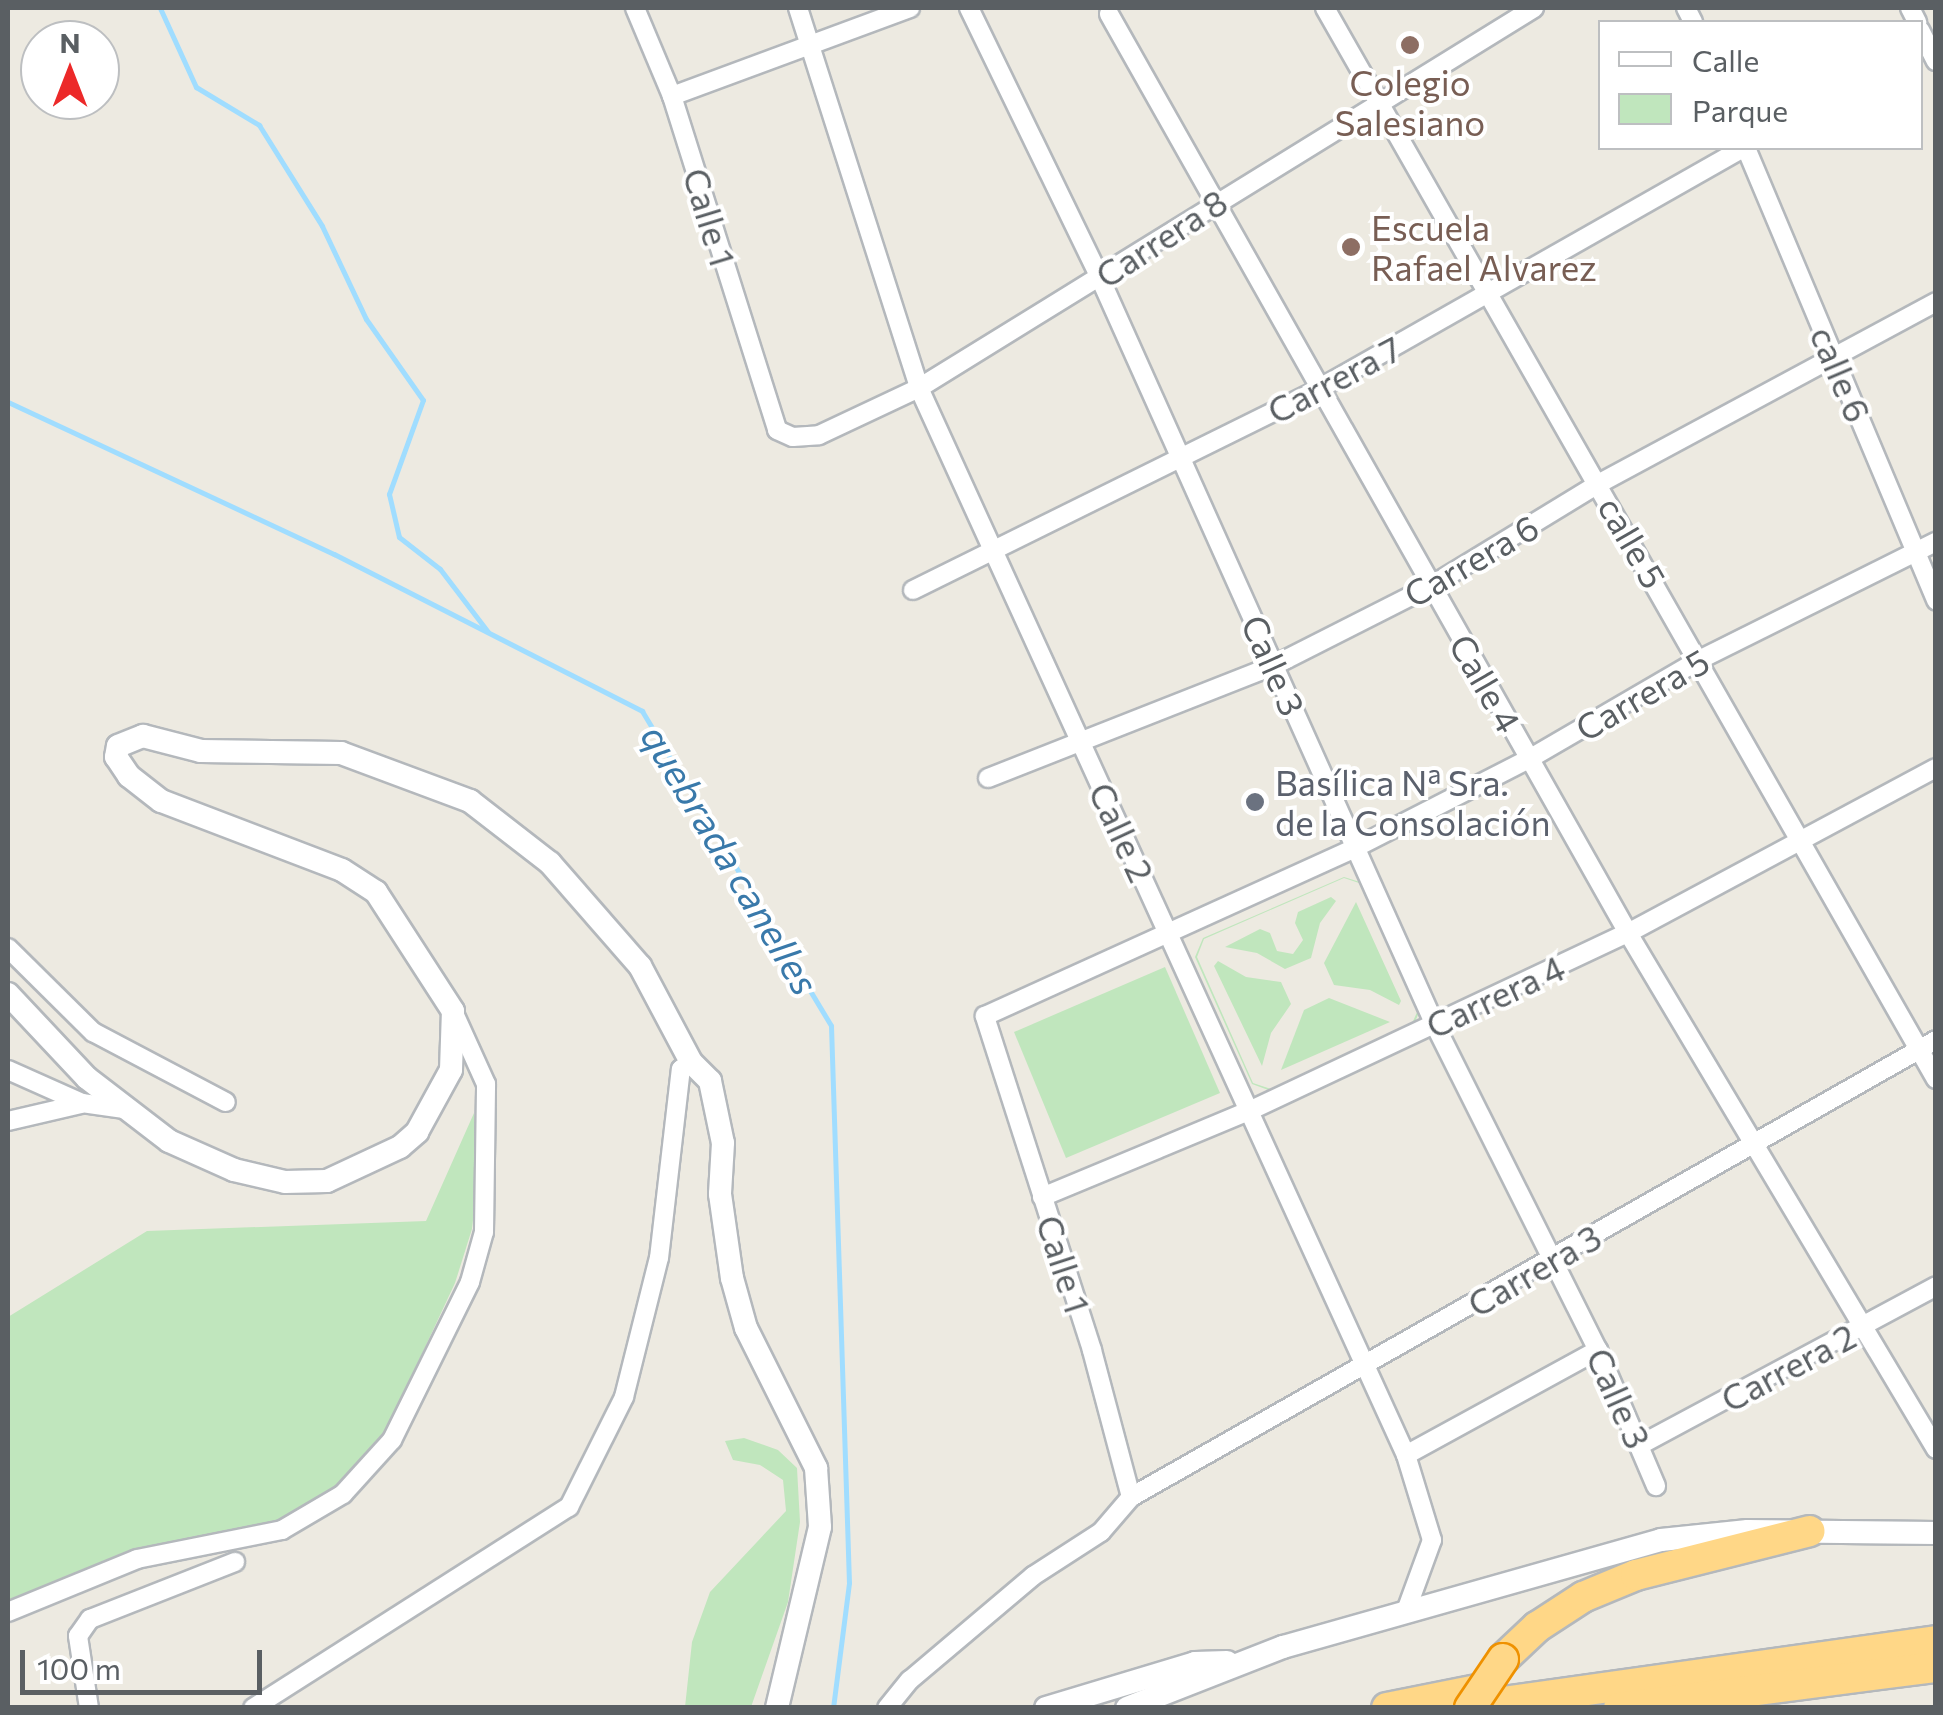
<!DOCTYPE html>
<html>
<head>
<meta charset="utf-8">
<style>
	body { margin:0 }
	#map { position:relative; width:1943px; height:1715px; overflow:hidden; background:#edeae1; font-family:Commissioner,sans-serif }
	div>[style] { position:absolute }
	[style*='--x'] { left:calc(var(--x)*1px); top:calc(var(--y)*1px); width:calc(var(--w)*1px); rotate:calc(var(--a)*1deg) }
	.green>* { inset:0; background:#c0e6bd }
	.stream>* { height:5px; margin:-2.5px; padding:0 2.5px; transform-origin:2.5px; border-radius:2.5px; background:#a0ddff }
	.roads { filter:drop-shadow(2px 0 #b4b8bc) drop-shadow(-2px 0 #b4b8bc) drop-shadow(0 2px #b4b8bc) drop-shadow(0 -2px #b4b8bc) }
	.street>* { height:18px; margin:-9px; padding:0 9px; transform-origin:9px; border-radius:9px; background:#fff }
	.secondary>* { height:22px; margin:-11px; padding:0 11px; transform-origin:11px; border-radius:11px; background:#fff }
	.highway>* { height:30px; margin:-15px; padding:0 15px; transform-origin:15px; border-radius:15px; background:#ffd787 }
	.bridges { filter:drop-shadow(2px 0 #ef9100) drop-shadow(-2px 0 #ef9100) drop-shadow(0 2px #ef9100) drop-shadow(0 -2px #ef9100) }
	.highway-bridge>* { height:30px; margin:-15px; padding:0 15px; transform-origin:15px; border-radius:15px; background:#ffd787 }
	.dots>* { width:28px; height:28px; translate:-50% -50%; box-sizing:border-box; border:5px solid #fff; border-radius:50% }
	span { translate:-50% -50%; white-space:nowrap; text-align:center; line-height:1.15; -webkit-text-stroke:8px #fff; paint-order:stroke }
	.education-label { font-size:35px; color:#785e54 }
	.left { translate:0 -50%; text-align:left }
	.street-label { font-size:35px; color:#5a5f63 }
	.worship-label { font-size:35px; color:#5b616d }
	.water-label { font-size:38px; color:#3979aa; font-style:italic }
	.frame { position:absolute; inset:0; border:10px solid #5a5f63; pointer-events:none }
	.legend { position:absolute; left:1598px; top:20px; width:325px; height:130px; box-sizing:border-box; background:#fff; border:2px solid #bdbfc1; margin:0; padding:12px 18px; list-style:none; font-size:30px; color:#5a5f63 }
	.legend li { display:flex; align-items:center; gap:20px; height:50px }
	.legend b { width:50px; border:2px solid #bdbfc1 }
	.north { position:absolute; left:20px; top:20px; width:100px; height:100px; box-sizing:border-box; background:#fff; border:2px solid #bdbfc1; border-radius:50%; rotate:0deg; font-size:28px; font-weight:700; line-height:40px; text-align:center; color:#5a5f63 }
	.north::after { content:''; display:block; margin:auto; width:35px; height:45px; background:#ec2929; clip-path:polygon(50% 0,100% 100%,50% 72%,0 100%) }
	.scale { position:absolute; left:20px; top:1650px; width:242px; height:45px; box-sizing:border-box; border:5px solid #5a5f63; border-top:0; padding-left:12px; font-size:30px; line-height:35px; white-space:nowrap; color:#5a5f63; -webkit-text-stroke:8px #fff; paint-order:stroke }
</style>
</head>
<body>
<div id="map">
	<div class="green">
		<div style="clip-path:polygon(evenodd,1344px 877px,1363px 883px,1420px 1010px,1412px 1029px,1271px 1091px,1252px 1084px,1195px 957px,1203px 938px,1344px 877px,1344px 878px,1362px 884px,1418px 1010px,1410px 1028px,1271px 1089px,1253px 1083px,1197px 957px,1204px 939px,1344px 878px)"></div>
		<div style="clip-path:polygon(1331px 897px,1336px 901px,1320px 923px,1311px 958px,1285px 969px,1257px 953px,1225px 947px,1260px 929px,1270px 933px,1277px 951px,1293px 954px,1303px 940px,1295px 923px,1298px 912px)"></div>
		<div style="clip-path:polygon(1356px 902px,1401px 1001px,1399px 1005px,1370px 990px,1334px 985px,1324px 963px)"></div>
		<div style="clip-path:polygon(1218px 961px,1246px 977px,1281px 982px,1291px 1004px,1271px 1033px,1262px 1066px,1214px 966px)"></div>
		<div style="clip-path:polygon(1165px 967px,1220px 1093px,1066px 1158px,1014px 1032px)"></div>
		<div style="clip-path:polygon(1329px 998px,1390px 1022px,1281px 1070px,1304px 1010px)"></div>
		<div style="clip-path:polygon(474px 1113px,478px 1176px,472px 1229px,455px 1283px,364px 1478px,282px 1530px,137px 1559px,8px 1612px,8px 1317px,147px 1231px,426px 1221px)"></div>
		<div style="clip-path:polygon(744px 1438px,778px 1450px,797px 1468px,800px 1522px,788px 1602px,751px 1707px,685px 1707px,692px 1642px,710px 1592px,786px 1511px,783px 1480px,760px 1465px,733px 1460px,725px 1441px)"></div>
	</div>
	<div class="stream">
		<div style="--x:160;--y:8;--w:87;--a:65.5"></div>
		<div style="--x:196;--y:87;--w:74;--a:31.1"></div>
		<div style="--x:259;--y:125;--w:119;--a:58"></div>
		<div style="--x:322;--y:226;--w:103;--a:64.7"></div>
		<div style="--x:366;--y:319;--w:99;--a:54.9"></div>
		<div style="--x:423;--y:400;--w:100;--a:109.9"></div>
		<div style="--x:389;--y:494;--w:44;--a:76.9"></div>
		<div style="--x:399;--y:537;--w:52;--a:38"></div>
		<div style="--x:440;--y:569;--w:79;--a:52.7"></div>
		<div style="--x:8;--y:402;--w:360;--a:25"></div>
		<div style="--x:334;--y:554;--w:346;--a:27"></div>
		<div style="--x:642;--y:711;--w:367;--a:59"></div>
		<div style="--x:831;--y:1026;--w:557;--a:88.15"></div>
		<div style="--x:849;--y:1583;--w:126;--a:97.3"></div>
	</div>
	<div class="roads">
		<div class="street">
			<div style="--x:635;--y:8;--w:95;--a:67.2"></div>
			<div style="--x:672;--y:96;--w:350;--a:72.5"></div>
			<div style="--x:777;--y:430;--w:17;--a:24"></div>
			<div style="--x:793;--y:437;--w:26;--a:-4"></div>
			<div style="--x:819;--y:435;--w:110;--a:-25.2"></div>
			<div style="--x:919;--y:388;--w:723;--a:-31.71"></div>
			<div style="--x:798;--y:8;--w:399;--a:72.3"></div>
			<div style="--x:919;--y:388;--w:1173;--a:65.47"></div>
			<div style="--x:1406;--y:1455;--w:89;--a:73"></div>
			<div style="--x:1432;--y:1540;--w:76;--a:110.1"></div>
			<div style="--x:969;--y:8;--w:300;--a:64.1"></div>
			<div style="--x:1100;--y:278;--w:819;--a:65.85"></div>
			<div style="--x:1435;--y:1025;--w:364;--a:63.4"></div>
			<div style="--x:1598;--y:1350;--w:148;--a:66.9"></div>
			<div style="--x:1325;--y:8;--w:1233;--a:60.3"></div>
			<div style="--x:1686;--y:8;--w:16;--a:63"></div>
			<div style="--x:1910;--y:8;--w:16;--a:63"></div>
			<div style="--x:1109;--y:14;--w:1055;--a:60.54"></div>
			<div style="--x:1628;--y:933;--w:601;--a:59.17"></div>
			<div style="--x:1920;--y:30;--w:35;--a:63"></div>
			<div style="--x:672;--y:96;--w:254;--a:-20.3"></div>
			<div style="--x:1746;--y:148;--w:491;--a:67.2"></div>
			<div style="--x:913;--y:590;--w:453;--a:-26.3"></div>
			<div style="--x:1319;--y:389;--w:489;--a:-29.6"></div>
			<div style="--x:988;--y:778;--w:308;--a:-21.5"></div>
			<div style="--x:1275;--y:665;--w:175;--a:-26.9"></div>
			<div style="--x:1431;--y:586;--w:198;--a:-31.4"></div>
			<div style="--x:1600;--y:483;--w:382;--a:-28.3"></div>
			<div style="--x:8;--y:948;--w:120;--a:44.7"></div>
			<div style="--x:93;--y:1032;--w:150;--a:27.8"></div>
			<div style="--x:8;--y:1070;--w:81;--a:24"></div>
			<div style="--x:82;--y:1103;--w:41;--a:8.3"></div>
			<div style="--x:8;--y:1121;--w:75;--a:-13.1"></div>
			<div style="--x:1042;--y:1197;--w:224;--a:-22.6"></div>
			<div style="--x:1249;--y:1111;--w:419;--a:-25.2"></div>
			<div style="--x:1628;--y:933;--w:349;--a:-28.2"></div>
			<div style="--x:1640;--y:1445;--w:336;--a:-28.2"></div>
			<div style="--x:1406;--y:1455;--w:219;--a:-28.7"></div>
			<div style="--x:1131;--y:1497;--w:152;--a:-104.9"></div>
			<div style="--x:1092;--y:1350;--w:351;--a:-107.8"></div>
			<div style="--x:985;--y:1016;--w:406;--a:-24.4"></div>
			<div style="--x:1355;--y:848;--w:195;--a:-27.1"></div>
			<div style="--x:1529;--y:759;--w:199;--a:-30.2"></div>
			<div style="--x:1701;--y:659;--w:263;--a:-26.5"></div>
			<div style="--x:8;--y:1612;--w:139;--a:-22.3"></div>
			<div style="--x:137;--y:1559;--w:148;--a:-11.3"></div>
			<div style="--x:282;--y:1530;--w:71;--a:-30.5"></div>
			<div style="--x:343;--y:1494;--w:73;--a:-47.8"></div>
			<div style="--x:392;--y:1440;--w:176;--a:-63.7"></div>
			<div style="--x:470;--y:1282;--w:52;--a:-74.4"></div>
			<div style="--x:484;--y:1232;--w:148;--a:-89.2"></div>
			<div style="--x:486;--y:1084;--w:80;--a:-114.3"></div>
			<div style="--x:89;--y:1708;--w:73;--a:-98.7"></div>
			<div style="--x:78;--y:1636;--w:21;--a:-55"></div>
			<div style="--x:90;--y:1619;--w:156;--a:-21.5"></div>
			<div style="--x:253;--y:1708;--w:375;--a:-32.5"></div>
			<div style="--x:569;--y:1507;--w:123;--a:-63.4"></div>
			<div style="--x:624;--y:1397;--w:143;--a:-75.9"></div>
			<div style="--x:659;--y:1258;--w:190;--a:-83.4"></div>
			<div style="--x:681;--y:1069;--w:12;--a:-35"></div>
			<div style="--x:887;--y:1708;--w:36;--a:-51"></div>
			<div style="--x:910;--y:1680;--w:161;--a:-40.2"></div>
			<div style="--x:1033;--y:1576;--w:81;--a:-32.9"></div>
			<div style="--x:1101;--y:1532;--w:46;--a:-49.4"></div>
			<div style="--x:1131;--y:1497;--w:926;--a:-29.58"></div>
		</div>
		<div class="secondary">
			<div style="--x:8;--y:994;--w:115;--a:46.8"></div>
			<div style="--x:87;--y:1078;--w:103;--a:37.5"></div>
			<div style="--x:169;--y:1141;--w:71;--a:24"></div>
			<div style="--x:234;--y:1170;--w:52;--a:13.2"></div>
			<div style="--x:285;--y:1182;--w:42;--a:-1.4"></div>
			<div style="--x:327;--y:1181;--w:81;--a:-25"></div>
			<div style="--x:400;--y:1147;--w:23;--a:-41"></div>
			<div style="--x:417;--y:1132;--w:71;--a:-61.3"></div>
			<div style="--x:451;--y:1070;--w:59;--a:-88.1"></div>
			<div style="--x:453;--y:1011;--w:142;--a:-122.9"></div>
			<div style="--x:376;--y:892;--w:40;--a:-147.1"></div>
			<div style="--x:342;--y:870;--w:194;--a:-159.1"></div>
			<div style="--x:161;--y:801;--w:41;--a:-142"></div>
			<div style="--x:129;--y:776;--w:23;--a:-124"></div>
			<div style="--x:116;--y:757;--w:11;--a:-80"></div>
			<div style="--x:118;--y:746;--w:27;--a:-22"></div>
			<div style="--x:143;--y:736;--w:60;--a:14.5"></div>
			<div style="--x:201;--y:751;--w:140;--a:0.8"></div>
			<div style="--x:341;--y:753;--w:138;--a:20.4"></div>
			<div style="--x:470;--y:801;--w:101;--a:37.8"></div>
			<div style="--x:550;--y:863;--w:137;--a:48.9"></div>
			<div style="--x:640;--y:966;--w:109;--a:62"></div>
			<div style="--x:691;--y:1062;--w:27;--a:45"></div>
			<div style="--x:710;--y:1081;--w:63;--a:78.2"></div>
			<div style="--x:723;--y:1143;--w:51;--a:93.4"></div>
			<div style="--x:720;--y:1194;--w:85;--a:81.9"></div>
			<div style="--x:732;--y:1278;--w:52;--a:74.4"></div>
			<div style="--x:746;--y:1328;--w:157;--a:63.4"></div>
			<div style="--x:816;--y:1468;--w:59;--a:86.1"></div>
			<div style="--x:820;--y:1527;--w:186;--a:103.4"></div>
			<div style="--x:1046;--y:1708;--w:156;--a:-16.8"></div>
			<div style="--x:1195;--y:1663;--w:32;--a:-2"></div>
			<div style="--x:1127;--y:1708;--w:168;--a:-21.4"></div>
			<div style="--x:1283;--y:1647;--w:393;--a:-15.8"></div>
			<div style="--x:1661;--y:1540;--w:87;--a:-5.9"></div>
			<div style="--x:1748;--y:1531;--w:188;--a:0.6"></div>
		</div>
		<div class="highway">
			<div style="--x:1503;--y:1659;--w:47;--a:-43.3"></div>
			<div style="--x:1537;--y:1627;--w:55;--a:-33.1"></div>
			<div style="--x:1583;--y:1597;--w:57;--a:-22.5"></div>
			<div style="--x:1636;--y:1575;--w:179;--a:-14.2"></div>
			<div style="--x:1387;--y:1708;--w:97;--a:-11.3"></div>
			<div style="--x:1460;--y:1708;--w:481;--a:-8"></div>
			<div style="--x:1619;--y:1708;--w:320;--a:-7.4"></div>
		</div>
	</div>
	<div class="bridges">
		<div class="highway-bridge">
			<div style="--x:1470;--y:1708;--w:59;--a:-56"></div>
		</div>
	</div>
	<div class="dots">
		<div style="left:1410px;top:45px;background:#8d6e63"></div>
		<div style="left:1351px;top:247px;background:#8d6e63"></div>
		<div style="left:1255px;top:802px;background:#6b7280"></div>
	</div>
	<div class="education-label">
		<span style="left:1410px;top:102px">Colegio<br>Salesiano</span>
		<span class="left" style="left:1371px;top:247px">Escuela<br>Rafael Alvarez</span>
	</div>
	<div class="street-label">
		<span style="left:710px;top:217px;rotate:73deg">Calle 1</span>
		<span style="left:1161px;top:238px;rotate:-33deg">Carrera 8</span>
		<span style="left:1841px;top:374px;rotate:67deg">calle 6</span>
		<span style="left:1334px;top:379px;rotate:-28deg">Carrera 7</span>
		<span style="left:1633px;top:542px;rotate:60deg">calle 5</span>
		<span style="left:1471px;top:560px;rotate:-30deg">Carrera 6</span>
		<span style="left:1274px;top:665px;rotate:66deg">Calle 3</span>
		<span style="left:1486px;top:683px;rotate:60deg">Calle 4</span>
		<span style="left:1642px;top:694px;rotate:-30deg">Carrera 5</span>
		<span style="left:1122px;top:832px;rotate:65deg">Calle 2</span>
		<span style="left:1495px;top:996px;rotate:-25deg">Carrera 4</span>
		<span style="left:1064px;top:1264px;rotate:72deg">Calle 1</span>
		<span style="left:1534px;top:1270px;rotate:-30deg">Carrera 3</span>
		<span style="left:1788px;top:1367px;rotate:-28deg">Carrera 2</span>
		<span style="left:1619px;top:1398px;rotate:66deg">Calle 3</span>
	</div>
	<div class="worship-label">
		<span class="left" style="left:1275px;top:802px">Basílica Nª Sra.<br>de la Consolación</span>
	</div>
	<div class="water-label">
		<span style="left:731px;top:859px;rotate:59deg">quebrada canelles</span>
	</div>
	<div class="frame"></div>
	<ul class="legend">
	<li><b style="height:12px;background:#fff"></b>Calle</li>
	<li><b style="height:28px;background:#c0e6bd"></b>Parque</li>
	</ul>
	<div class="north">N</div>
	<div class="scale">100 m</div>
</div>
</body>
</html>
